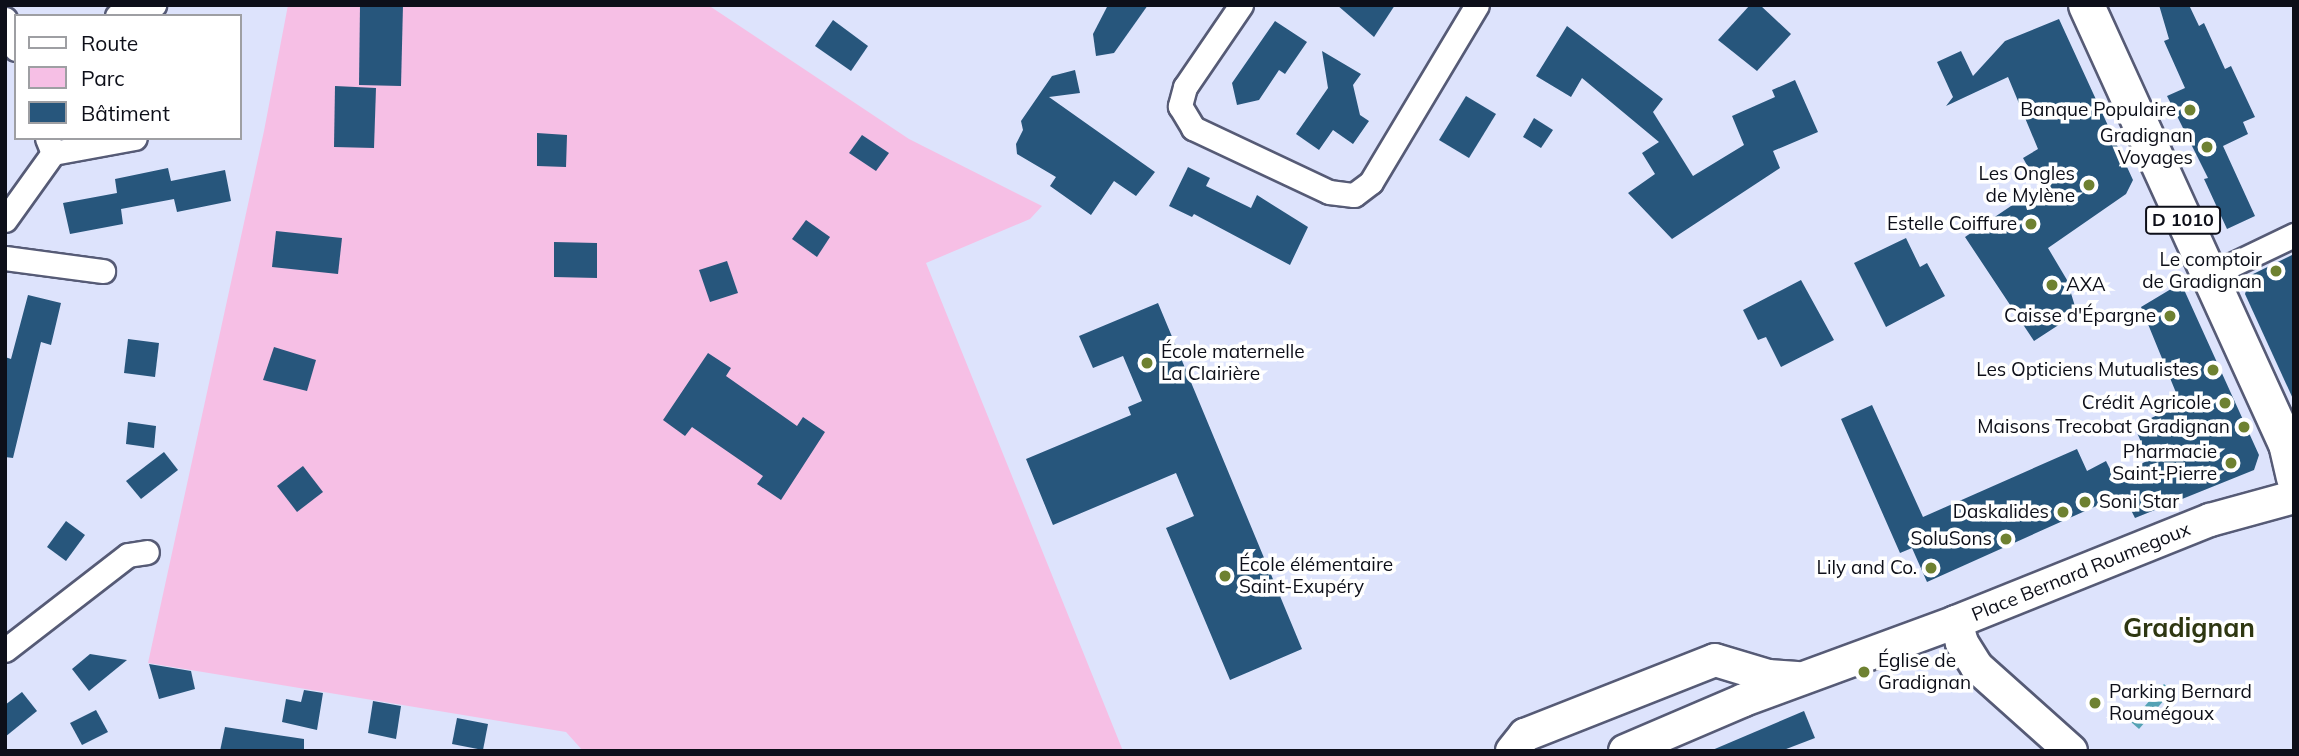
<!DOCTYPE html>
<html>
<head>
<meta charset="utf-8">
<style>
	body { margin:0 }
	#map { position:relative; width:2299px; height:756px; overflow:hidden; background:#dde3fc; font-family:Mulish,sans-serif }
	div>[style] { position:absolute }
	[style*='--x'] { left:calc(var(--x)*1px); top:calc(var(--y)*1px); width:calc(var(--w)*1px); rotate:calc(var(--a)*1deg) }
	.green>* { inset:0; background:#f6bfe5 }
	.water>* { inset:0; background:#54a2b4 }
	.building>* { inset:0; background:#27567c }
	.roads { filter:drop-shadow(2px 0 #565b76) drop-shadow(-2px 0 #565b76) drop-shadow(0 2px #565b76) drop-shadow(0 -2px #565b76) }
	.street>* { height:23px; margin:-11.5px; padding:0 11.5px; transform-origin:11.5px; border-radius:11.5px; background:#fff }
	.secondary>* { height:32px; margin:-16px; padding:0 16px; transform-origin:16px; border-radius:16px; background:#fff }
	.primary>* { height:35px; margin:-17.5px; padding:0 17.5px; transform-origin:17.5px; border-radius:17.5px; background:#fff }
	.dots>* { width:19px; height:19px; translate:-50% -50%; box-sizing:border-box; border:4px solid #fff; border-radius:50% }
	span { translate:-50% -50%; white-space:nowrap; text-align:center; line-height:1.15; -webkit-text-stroke:7px #fff; paint-order:stroke }
	.shield-label span { padding:2px 5px; background:#fff; border:2px solid; border-radius:5px; -webkit-text-stroke-width:0 }
	.shield-label { font-size:18px; color:#0d0f19; font-weight:700 }
	.poi-label { font-size:19px; color:#0d0f19 }
	.right { translate:-100% -50%; text-align:right }
	.left { translate:0 -50%; text-align:left }
	.street-label { font-size:19px; color:#0d0f19 }
	.district-label { font-size:26px; color:#2e3711; font-weight:700 }
	.frame { position:absolute; inset:0; border:7px solid #0d0f19; pointer-events:none }
	.legend { position:absolute; left:14px; top:14px; width:228px; height:126px; box-sizing:border-box; background:#fff; border:2px solid #9e9fa3; margin:0; padding:9px 12px; list-style:none; font-size:21px; color:#0d0f19 }
	.legend li { display:flex; align-items:center; gap:14px; height:35px }
	.legend b { width:35px; border:2px solid #9e9fa3 }
</style>
</head>
<body>
<div id="map">
	<div class="green">
		<div style="clip-path:polygon(288px 5px,708px 5px,909px 139px,1042px 206px,1030px 219px,926px 263px,1123px 751px,583px 751px,566px 732px,148px 663px,264px 131px)"></div>
	</div>
	<div class="water">
		<div style="clip-path:polygon(2164px 684px,2172px 691px,2139px 729px,2131px 722px)"></div>
	</div>
	<div class="building">
		<div style="clip-path:polygon(360px 5px,403px 5px,401px 86px,359px 85px)"></div>
		<div style="clip-path:polygon(1108px 5px,1148px 5px,1114px 53px,1096px 56px,1093px 34px)"></div>
		<div style="clip-path:polygon(1337px 5px,1395px 5px,1374px 37px)"></div>
		<div style="clip-path:polygon(1750px 5px,1760px 5px,1791px 34px,1757px 71px,1718px 40px)"></div>
		<div style="clip-path:polygon(2159px 5px,2189px 5px,2199px 26px,2204px 23px,2225px 69px,2231px 66px,2255px 117px,2243px 122px,2248px 134px,2223px 146px,2255px 216px,2227px 229px,2204px 179px,2208px 178px,2167px 96px,2185px 88px,2164px 41px,2169px 39px)"></div>
		<div style="clip-path:polygon(2059px 19px,2133px 180px,2126px 194px,2048px 248px,2067px 280px,2077px 313px,2034px 341px,1965px 237px,2039px 187px,2023px 158px,2038px 149px,2008px 77px,1946px 106px,1953px 97px,1937px 62px,1961px 51px,1973px 76px,2005px 41px)"></div>
		<div style="clip-path:polygon(833px 20px,868px 46px,851px 71px,815px 46px)"></div>
		<div style="clip-path:polygon(1275px 21px,1307px 42px,1285px 74px,1279px 70px,1259px 100px,1237px 105px,1232px 83px)"></div>
		<div style="clip-path:polygon(1567px 26px,1663px 99px,1653px 112px,1693px 176px,1744px 145px,1732px 116px,1775px 97px,1772px 90px,1795px 80px,1818px 132px,1773px 151px,1780px 168px,1672px 239px,1628px 193px,1655px 174px,1642px 153px,1659px 142px,1582px 78px,1571px 97px,1536px 76px)"></div>
		<div style="clip-path:polygon(1322px 51px,1361px 74px,1353px 85px,1360px 115px,1369px 121px,1353px 144px,1333px 130px,1319px 150px,1296px 134px,1328px 88px)"></div>
		<div style="clip-path:polygon(1075px 70px,1080px 93px,1049px 97px,1155px 172px,1136px 196px,1114px 181px,1091px 215px,1050px 186px,1056px 177px,1017px 154px,1016px 144px,1023px 130px,1021px 121px,1052px 76px)"></div>
		<div style="clip-path:polygon(335px 86px,376px 88px,374px 148px,334px 147px)"></div>
		<div style="clip-path:polygon(1466px 96px,1496px 114px,1469px 158px,1439px 140px)"></div>
		<div style="clip-path:polygon(1534px 118px,1553px 130px,1541px 148px,1523px 137px)"></div>
		<div style="clip-path:polygon(537px 133px,567px 135px,566px 167px,537px 166px)"></div>
		<div style="clip-path:polygon(862px 135px,889px 153px,876px 171px,849px 153px)"></div>
		<div style="clip-path:polygon(1188px 167px,1210px 178px,1206px 186px,1251px 208px,1257px 195px,1308px 227px,1290px 265px,1194px 214px,1192px 217px,1169px 206px)"></div>
		<div style="clip-path:polygon(168px 168px,171px 181px,225px 170px,231px 201px,177px 212px,174px 199px,121px 209px,123px 224px,70px 234px,63px 203px,117px 193px,115px 179px)"></div>
		<div style="clip-path:polygon(806px 220px,830px 237px,817px 257px,792px 239px)"></div>
		<div style="clip-path:polygon(276px 231px,342px 238px,338px 274px,272px 267px)"></div>
		<div style="clip-path:polygon(1906px 238px,1920px 267px,1927px 263px,1945px 296px,1886px 327px,1854px 263px)"></div>
		<div style="clip-path:polygon(554px 242px,597px 243px,597px 278px,554px 277px)"></div>
		<div style="clip-path:polygon(2294px 254px,2294px 401px,2245px 294px,2251px 275px)"></div>
		<div style="clip-path:polygon(727px 261px,738px 293px,710px 302px,699px 270px)"></div>
		<div style="clip-path:polygon(1801px 280px,1834px 340px,1781px 367px,1766px 337px,1758px 340px,1743px 310px)"></div>
		<div style="clip-path:polygon(2181px 283px,2259px 455px,2254px 470px,2135px 518px,2123px 494px,1927px 582px,1912px 548px,1900px 553px,1841px 419px,1872px 405px,1923px 517px,2077px 449px,2087px 471px,2106px 461px,2114px 477px,2149px 460px,2134px 426px,2177px 406px,2179px 400px,2141px 307px)"></div>
		<div style="clip-path:polygon(28px 295px,61px 303px,51px 345px,41px 342px,13px 458px,5px 457px,5px 357px,11px 359px)"></div>
		<div style="clip-path:polygon(1158px 303px,1302px 649px,1230px 680px,1166px 528px,1194px 516px,1176px 473px,1053px 525px,1026px 459px,1131px 415px,1128px 407px,1142px 401px,1123px 356px,1093px 368px,1079px 336px)"></div>
		<div style="clip-path:polygon(128px 339px,159px 343px,155px 377px,124px 373px)"></div>
		<div style="clip-path:polygon(274px 347px,316px 360px,307px 391px,263px 380px)"></div>
		<div style="clip-path:polygon(708px 353px,731px 368px,726px 376px,797px 426px,803px 417px,825px 432px,781px 500px,757px 484px,763px 476px,692px 427px,685px 436px,663px 420px)"></div>
		<div style="clip-path:polygon(128px 422px,156px 426px,154px 448px,126px 444px)"></div>
		<div style="clip-path:polygon(164px 452px,178px 470px,141px 499px,126px 481px)"></div>
		<div style="clip-path:polygon(303px 466px,323px 492px,297px 512px,277px 486px)"></div>
		<div style="clip-path:polygon(66px 521px,85px 535px,66px 561px,47px 547px)"></div>
		<div style="clip-path:polygon(90px 654px,127px 660px,89px 691px,72px 669px)"></div>
		<div style="clip-path:polygon(149px 664px,191px 671px,195px 689px,159px 699px)"></div>
		<div style="clip-path:polygon(304px 690px,323px 693px,317px 730px,282px 722px,286px 699px,301px 702px)"></div>
		<div style="clip-path:polygon(22px 692px,37px 711px,5px 737px,5px 705px)"></div>
		<div style="clip-path:polygon(373px 701px,401px 706px,396px 739px,368px 733px)"></div>
		<div style="clip-path:polygon(96px 710px,108px 732px,82px 745px,70px 723px)"></div>
		<div style="clip-path:polygon(1804px 711px,1815px 738px,1781px 751px,1710px 751px)"></div>
		<div style="clip-path:polygon(457px 718px,488px 724px,483px 750px,452px 744px)"></div>
		<div style="clip-path:polygon(225px 727px,304px 739px,304px 751px,220px 751px)"></div>
	</div>
	<div class="roads">
		<div class="street">
			<div style="--x:1241;--y:5;--w:99;--a:124.3"></div>
			<div style="--x:1185;--y:87;--w:20;--a:105"></div>
			<div style="--x:1180;--y:106;--w:26;--a:59"></div>
			<div style="--x:1193;--y:128;--w:150;--a:25.2"></div>
			<div style="--x:1329;--y:192;--w:25;--a:7"></div>
			<div style="--x:1354;--y:195;--w:21;--a:-37"></div>
			<div style="--x:1371;--y:182;--w:206;--a:-59.1"></div>
			<div style="--x:117;--y:16;--w:39;--a:-17"></div>
			<div style="--x:5;--y:19;--w:32;--a:70"></div>
			<div style="--x:53;--y:153;--w:83;--a:-10.4"></div>
			<div style="--x:5;--y:220;--w:82;--a:-54.4"></div>
			<div style="--x:53;--y:153;--w:16;--a:-112"></div>
			<div style="--x:5;--y:258;--w:99;--a:7.6"></div>
			<div style="--x:2206;--y:270;--w:17;--a:-3"></div>
			<div style="--x:2223;--y:269;--w:79;--a:-25.6"></div>
			<div style="--x:5;--y:650;--w:155;--a:-37.7"></div>
			<div style="--x:128;--y:555;--w:19;--a:-9"></div>
		</div>
		<div class="secondary">
			<div style="--x:1956;--y:622;--w:22;--a:74"></div>
			<div style="--x:1962;--y:643;--w:28;--a:58"></div>
			<div style="--x:1977;--y:667;--w:126;--a:41.8"></div>
			<div style="--x:1512;--y:751;--w:21;--a:-51"></div>
			<div style="--x:1525;--y:735;--w:204;--a:-21.5"></div>
			<div style="--x:1715;--y:660;--w:55;--a:16.8"></div>
			<div style="--x:1768;--y:676;--w:29;--a:4"></div>
			<div style="--x:1625;--y:751;--w:129;--a:-23.2"></div>
			<div style="--x:1744;--y:700;--w:226;--a:-20.2"></div>
			<div style="--x:1956;--y:622;--w:274;--a:-21.9"></div>
			<div style="--x:2210;--y:520;--w:87;--a:-15.3"></div>
		</div>
		<div class="primary">
			<div style="--x:2086;--y:5;--w:482;--a:65.5"></div>
			<div style="--x:2286;--y:443;--w:35;--a:77"></div>
		</div>
	</div>
	<div class="dots">
		<div style="left:2190px;top:110px;background:#6e8131"></div>
		<div style="left:2207px;top:147px;background:#6e8131"></div>
		<div style="left:2089px;top:185px;background:#6e8131"></div>
		<div style="left:2031px;top:224px;background:#6e8131"></div>
		<div style="left:2276px;top:271px;background:#6e8131"></div>
		<div style="left:2052px;top:285px;background:#6e8131"></div>
		<div style="left:2170px;top:316px;background:#6e8131"></div>
		<div style="left:1147px;top:363px;background:#6e8131"></div>
		<div style="left:2213px;top:370px;background:#6e8131"></div>
		<div style="left:2225px;top:403px;background:#6e8131"></div>
		<div style="left:2244px;top:427px;background:#6e8131"></div>
		<div style="left:2231px;top:463px;background:#6e8131"></div>
		<div style="left:2085px;top:502px;background:#6e8131"></div>
		<div style="left:2063px;top:512px;background:#6e8131"></div>
		<div style="left:2006px;top:539px;background:#6e8131"></div>
		<div style="left:1931px;top:568px;background:#6e8131"></div>
		<div style="left:1225px;top:576px;background:#6e8131"></div>
		<div style="left:1864px;top:672px;background:#6e8131"></div>
		<div style="left:2095px;top:703px;background:#6e8131"></div>
	</div>
	<div class="shield-label">
		<span style="left:2183px;top:220px">D 1010</span>
	</div>
	<div class="poi-label">
		<span class="right" style="left:2176px;top:110px">Banque Populaire</span>
		<span class="right" style="left:2193px;top:147px">Gradignan<br>Voyages</span>
		<span class="right" style="left:2075px;top:185px">Les Ongles<br>de Mylène</span>
		<span class="right" style="left:2017px;top:224px">Estelle Coiffure</span>
		<span class="right" style="left:2262px;top:271px">Le comptoir<br>de Gradignan</span>
		<span class="left" style="left:2066px;top:285px">AXA</span>
		<span class="right" style="left:2156px;top:316px">Caisse d'Épargne</span>
		<span class="left" style="left:1161px;top:363px">École maternelle<br>La Clairière</span>
		<span class="right" style="left:2199px;top:370px">Les Opticiens Mutualistes</span>
		<span class="right" style="left:2211px;top:403px">Crédit Agricole</span>
		<span class="right" style="left:2230px;top:427px">Maisons Trecobat Gradignan</span>
		<span class="right" style="left:2217px;top:463px">Pharmacie<br>Saint-Pierre</span>
		<span class="left" style="left:2099px;top:502px">Soni Star</span>
		<span class="right" style="left:2049px;top:512px">Daskalides</span>
		<span class="right" style="left:1992px;top:539px">SoluSons</span>
		<span class="left" style="left:1239px;top:576px">École élémentaire<br>Saint-Exupéry</span>
		<span class="right" style="left:1917px;top:568px">Lily and Co.</span>
		<span class="left" style="left:1878px;top:672px">Église de<br>Gradignan</span>
		<span class="left" style="left:2109px;top:703px">Parking Bernard<br>Roumégoux</span>
	</div>
	<div class="street-label">
		<span style="left:2081px;top:572px;rotate:-22deg">Place Bernard Roumegoux</span>
	</div>
	<div class="district-label">
		<span style="left:2189px;top:628px">Gradignan</span>
	</div>
	<div class="frame"></div>
	<ul class="legend">
	<li><b style="height:9px;background:#fff"></b>Route</li>
	<li><b style="height:19px;background:#f6bfe5"></b>Parc</li>
	<li><b style="height:19px;background:#27567c"></b>Bâtiment</li>
	</ul>
</div>
</body>
</html>
